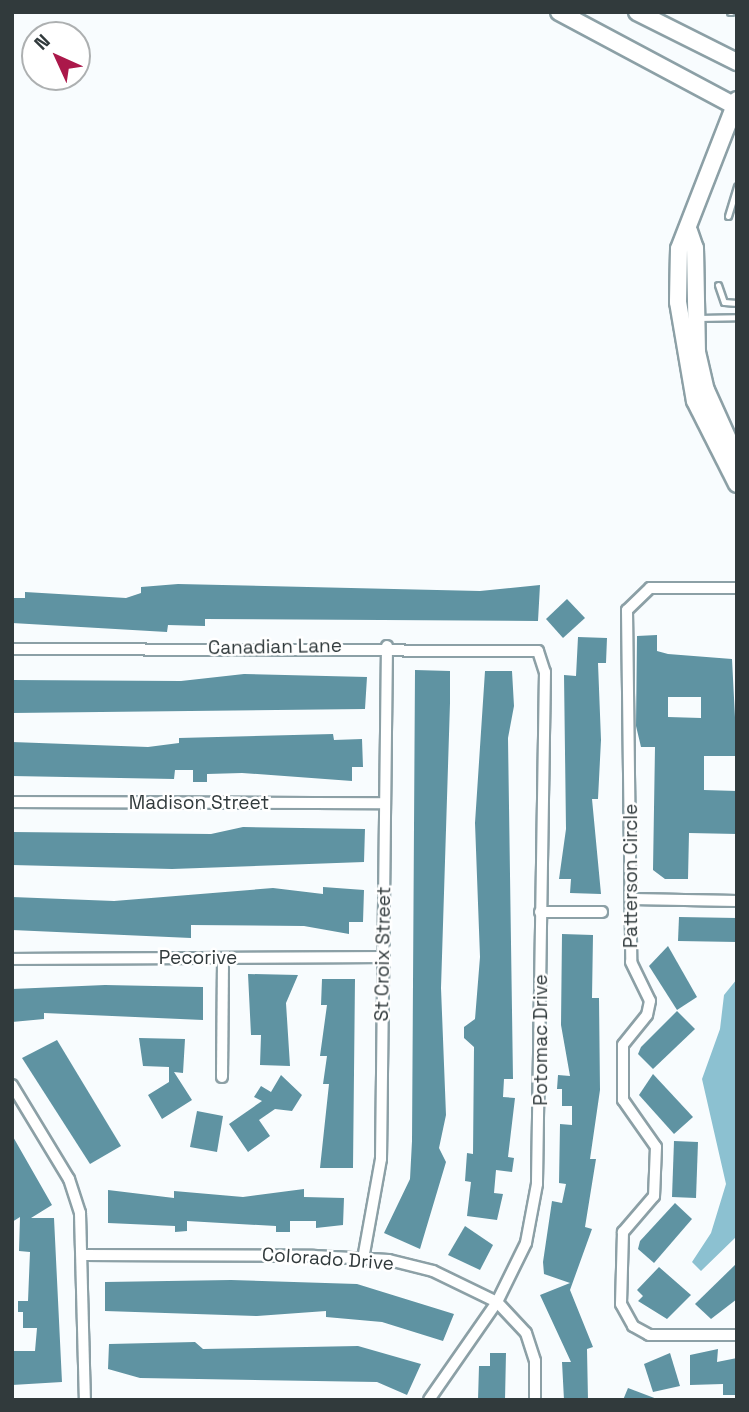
<!DOCTYPE html>
<html>
<head>
<meta charset="utf-8">
<style>
	body { margin:0 }
	#map { position:relative; width:749px; height:1412px; overflow:hidden; background:#f8fcfe; font-family:"Space Grotesk",sans-serif }
	div>[style] { position:absolute }
	[style*='--x'] { left:calc(var(--x)*1px); top:calc(var(--y)*1px); width:calc(var(--w)*1px); rotate:calc(var(--a)*1deg) }
	.water>* { inset:0; background:#8cc1d1 }
	.building>* { inset:0; background:#5f93a2 }
	.roads { filter:drop-shadow(2px 0 #8ca0a6) drop-shadow(-2px 0 #8ca0a6) drop-shadow(0 2px #8ca0a6) drop-shadow(0 -2px #8ca0a6) }
	.lane>* { height:5px; margin:-2.5px; padding:0 2.5px; transform-origin:2.5px; border-radius:2.5px; background:#fff }
	.street>* { height:10px; margin:-5px; padding:0 5px; transform-origin:5px; border-radius:5px; background:#fff }
	.secondary>* { height:16px; margin:-8px; padding:0 8px; transform-origin:8px; border-radius:8px; background:#fff }
	span { translate:-50% -50%; white-space:nowrap; text-align:center; line-height:1.15; -webkit-text-stroke:5px #fff; paint-order:stroke }
	.street-label { font-size:19px; color:#313a3c }
	.frame { position:absolute; inset:0; border:14px solid #313a3c; pointer-events:none }
	.north { position:absolute; left:21px; top:21px; width:70px; height:70px; box-sizing:border-box; background:#fff; border:2px solid #adb0b1; border-radius:50%; rotate:315deg; font-size:19px; font-weight:700; line-height:28px; text-align:center; color:#313a3c }
	.north::after { content:''; display:block; margin:auto; width:24px; height:32px; background:#ab184a; clip-path:polygon(50% 0,100% 100%,50% 72%,0 100%) }
</style>
</head>
<body>
<div id="map">
	<div class="water">
		<div style="clip-path:polygon(737px 979px,737px 1236px,701px 1271px,692px 1262px,711px 1233px,726px 1184px,702px 1079px,720px 1029px,724px 995px)"></div>
	</div>
	<div class="building">
		<div style="clip-path:polygon(178px 584px,480px 591px,540px 585px,538px 621px,205px 619px,205px 626px,168px 625px,167px 632px,12px 623px,12px 598px,25px 598px,25px 592px,126px 598px,141px 593px,141px 587px)"></div>
		<div style="clip-path:polygon(567px 599px,585px 618px,563px 638px,546px 619px)"></div>
		<div style="clip-path:polygon(evenodd,657px 635px,657px 651px,668px 654px,732px 659px,737px 756px,704px 756px,704px 790px,737px 791px,737px 834px,689px 833px,688px 879px,665px 879px,653px 870px,655px 747px,641px 747px,636px 726px,637px 636px,657px 635px,668px 697px,701px 697px,701px 718px,668px 717px,668px 697px)"></div>
		<div style="clip-path:polygon(578px 637px,607px 638px,606px 663px,598px 663px,601px 740px,598px 799px,592px 799px,601px 894px,570px 893px,571px 879px,559px 879px,566px 829px,564px 675px,576px 676px)"></div>
		<div style="clip-path:polygon(415px 670px,450px 671px,450px 703px,441px 988px,446px 1115px,439px 1148px,446px 1162px,420px 1249px,384px 1233px,410px 1179px,412px 1141px)"></div>
		<div style="clip-path:polygon(485px 671px,512px 671px,514px 706px,508px 738px,513px 1079px,504px 1079px,503px 1097px,515px 1098px,508px 1157px,514px 1158px,512px 1172px,496px 1170px,494px 1193px,503px 1194px,497px 1220px,467px 1216px,471px 1182px,465px 1181px,467px 1153px,473px 1154px,474px 1047px,464px 1038px,464px 1027px,475px 1019px,480px 957px,475px 823px)"></div>
		<div style="clip-path:polygon(244px 674px,367px 677px,365px 709px,12px 713px,12px 680px,181px 681px)"></div>
		<div style="clip-path:polygon(333px 734px,334px 740px,362px 739px,363px 767px,352px 767px,352px 781px,242px 773px,207px 774px,207px 782px,193px 782px,193px 770px,175px 770px,174px 779px,12px 776px,12px 742px,148px 747px,179px 743px,179px 738px)"></div>
		<div style="clip-path:polygon(243px 827px,365px 829px,364px 862px,172px 869px,12px 865px,12px 832px,211px 834px)"></div>
		<div style="clip-path:polygon(323px 887px,364px 890px,363px 922px,349px 922px,349px 934px,304px 926px,191px 925px,191px 938px,12px 930px,12px 897px,114px 901px,273px 888px,323px 894px)"></div>
		<div style="clip-path:polygon(679px 917px,737px 918px,737px 942px,678px 941px)"></div>
		<div style="clip-path:polygon(562px 934px,593px 935px,592px 998px,599px 998px,600px 1090px,590px 1159px,596px 1159px,585px 1227px,592px 1229px,570px 1290px,593px 1347px,587px 1349px,588px 1400px,564px 1400px,562px 1362px,571px 1362px,540px 1295px,570px 1283px,544px 1274px,543px 1262px,552px 1201px,562px 1203px,566px 1184px,559px 1183px,560px 1124px,572px 1125px,572px 1106px,562px 1106px,562px 1089px,557px 1089px,558px 1075px,570px 1076px,561px 1025px)"></div>
		<div style="clip-path:polygon(668px 946px,697px 997px,677px 1010px,649px 966px)"></div>
		<div style="clip-path:polygon(248px 974px,298px 975px,286px 1003px,290px 1066px,260px 1065px,261px 1035px,251px 1035px)"></div>
		<div style="clip-path:polygon(322px 979px,355px 979px,353px 1168px,320px 1168px,329px 1084px,323px 1084px,327px 1056px,320px 1056px,327px 1005px,321px 1005px)"></div>
		<div style="clip-path:polygon(105px 985px,203px 987px,203px 1020px,44px 1013px,44px 1019px,12px 1022px,12px 989px)"></div>
		<div style="clip-path:polygon(677px 1011px,695px 1029px,653px 1069px,638px 1054px,641px 1047px)"></div>
		<div style="clip-path:polygon(139px 1038px,185px 1039px,183px 1073px,174px 1072px,192px 1100px,162px 1119px,148px 1095px,169px 1082px,169px 1067px,143px 1066px)"></div>
		<div style="clip-path:polygon(57px 1040px,121px 1146px,90px 1164px,22px 1058px)"></div>
		<div style="clip-path:polygon(653px 1074px,693px 1117px,674px 1134px,639px 1095px)"></div>
		<div style="clip-path:polygon(281px 1075px,302px 1095px,292px 1111px,275px 1109px,259px 1120px,270px 1136px,248px 1152px,229px 1124px,262px 1101px,254px 1097px,261px 1086px,271px 1092px)"></div>
		<div style="clip-path:polygon(197px 1111px,223px 1116px,217px 1152px,190px 1147px)"></div>
		<div style="clip-path:polygon(12px 1135px,52px 1205px,31px 1218px,54px 1218px,62px 1382px,12px 1385px,12px 1351px,35px 1351px,37px 1328px,23px 1328px,23px 1312px,18px 1312px,18px 1301px,28px 1301px,30px 1252px,19px 1251px,20px 1217px,12px 1222px)"></div>
		<div style="clip-path:polygon(674px 1141px,698px 1142px,696px 1198px,672px 1197px)"></div>
		<div style="clip-path:polygon(304px 1189px,304px 1197px,344px 1198px,343px 1225px,316px 1228px,316px 1221px,290px 1221px,290px 1232px,276px 1232px,276px 1226px,187px 1221px,187px 1231px,175px 1232px,175px 1226px,108px 1223px,108px 1190px,174px 1198px,174px 1191px,243px 1197px)"></div>
		<div style="clip-path:polygon(675px 1203px,692px 1219px,654px 1263px,638px 1249px,640px 1241px)"></div>
		<div style="clip-path:polygon(465px 1226px,493px 1245px,480px 1270px,448px 1255px)"></div>
		<div style="clip-path:polygon(737px 1263px,737px 1299px,711px 1319px,695px 1304px)"></div>
		<div style="clip-path:polygon(659px 1267px,691px 1295px,667px 1319px,638px 1301px,643px 1296px,637px 1290px)"></div>
		<div style="clip-path:polygon(231px 1280px,357px 1284px,454px 1314px,443px 1341px,382px 1322px,326px 1317px,326px 1311px,257px 1316px,105px 1311px,105px 1282px)"></div>
		<div style="clip-path:polygon(195px 1342px,203px 1349px,358px 1346px,421px 1364px,407px 1395px,377px 1382px,140px 1378px,108px 1369px,109px 1344px)"></div>
		<div style="clip-path:polygon(718px 1349px,717px 1362px,737px 1358px,737px 1395px,723px 1395px,723px 1384px,690px 1385px,690px 1355px)"></div>
		<div style="clip-path:polygon(490px 1353px,506px 1353px,505px 1400px,478px 1400px,479px 1366px,490px 1366px)"></div>
		<div style="clip-path:polygon(670px 1353px,680px 1386px,653px 1392px,644px 1364px)"></div>
		<div style="clip-path:polygon(628px 1388px,657px 1399px,657px 1400px,623px 1400px)"></div>
	</div>
	<div class="roads">
		<div class="lane">
			<div style="--x:730;--y:12;--w:1;--a:0"></div>
			<div style="--x:728;--y:216;--w:31;--a:-73"></div>
			<div style="--x:718;--y:285;--w:18;--a:71"></div>
			<div style="--x:724;--y:302;--w:13;--a:4"></div>
			<div style="--x:698;--y:318;--w:39;--a:-1"></div>
		</div>
		<div class="street">
			<div style="--x:737;--y:588;--w:87;--a:180"></div>
			<div style="--x:650;--y:588;--w:32;--a:136"></div>
			<div style="--x:627;--y:610;--w:352;--a:89.3"></div>
			<div style="--x:631;--y:962;--w:43;--a:64"></div>
			<div style="--x:650;--y:1001;--w:14;--a:102"></div>
			<div style="--x:647;--y:1015;--w:38;--a:129"></div>
			<div style="--x:623;--y:1045;--w:55;--a:90"></div>
			<div style="--x:623;--y:1100;--w:57;--a:54.9"></div>
			<div style="--x:656;--y:1147;--w:49;--a:92.3"></div>
			<div style="--x:654;--y:1196;--w:48;--a:130.7"></div>
			<div style="--x:623;--y:1232;--w:72;--a:91.6"></div>
			<div style="--x:621;--y:1304;--w:25;--a:61"></div>
			<div style="--x:633;--y:1326;--w:18;--a:29"></div>
			<div style="--x:649;--y:1335;--w:88;--a:0"></div>
			<div style="--x:12;--y:649;--w:526;--a:0.22"></div>
			<div style="--x:538;--y:651;--w:22;--a:72"></div>
			<div style="--x:545;--y:672;--w:512;--a:90.9"></div>
			<div style="--x:537;--y:1184;--w:60;--a:100.6"></div>
			<div style="--x:526;--y:1243;--w:66;--a:116.2"></div>
			<div style="--x:497;--y:1302;--w:119;--a:124.8"></div>
			<div style="--x:12;--y:802;--w:373;--a:0.2"></div>
			<div style="--x:632;--y:899;--w:105;--a:1.1"></div>
			<div style="--x:540;--y:912;--w:62;--a:0"></div>
			<div style="--x:12;--y:959;--w:371;--a:-0.3"></div>
			<div style="--x:222;--y:1077;--w:119;--a:-89.5"></div>
			<div style="--x:12;--y:1085;--w:110;--a:58.8"></div>
			<div style="--x:69;--y:1179;--w:36;--a:72"></div>
			<div style="--x:80;--y:1213;--w:187;--a:88.5"></div>
			<div style="--x:82;--y:1255;--w:232;--a:0.2"></div>
			<div style="--x:314;--y:1256;--w:75;--a:3.1"></div>
			<div style="--x:389;--y:1260;--w:45;--a:14"></div>
			<div style="--x:433;--y:1271;--w:71;--a:25.8"></div>
			<div style="--x:497;--y:1302;--w:42;--a:46.9"></div>
			<div style="--x:526;--y:1333;--w:29;--a:72"></div>
			<div style="--x:535;--y:1361;--w:39;--a:90"></div>
			<div style="--x:363;--y:1259;--w:102;--a:-79.8"></div>
			<div style="--x:381;--y:1159;--w:513;--a:-89.33"></div>
		</div>
		<div class="secondary">
			<div style="--x:559;--y:12;--w:202;--a:28.1"></div>
			<div style="--x:637;--y:12;--w:112;--a:26.6"></div>
			<div style="--x:737;--y:100;--w:160;--a:111.3"></div>
			<div style="--x:679;--y:249;--w:53;--a:91.1"></div>
			<div style="--x:678;--y:302;--w:100;--a:80.3"></div>
			<div style="--x:695;--y:401;--w:93;--a:63.2"></div>
			<div style="--x:689;--y:231;--w:18;--a:71"></div>
			<div style="--x:695;--y:248;--w:104;--a:88.9"></div>
			<div style="--x:697;--y:352;--w:39;--a:77"></div>
			<div style="--x:706;--y:390;--w:76;--a:65.8"></div>
		</div>
	</div>
	<div class="street-label">
		<span style="left:275px;top:647px;rotate:-1deg">Canadian Lane</span>
		<span style="left:199px;top:803px">Madison Street</span>
		<span style="left:631px;top:876px;rotate:-90deg">Patterson Circle</span>
		<span style="left:383px;top:954px;rotate:-89deg">St Croix Street</span>
		<span style="left:198px;top:958px">Pecorive</span>
		<span style="left:541px;top:1040px;rotate:-90deg">Potomac Drive</span>
		<span style="left:328px;top:1259px;rotate:4deg">Colorado Drive</span>
	</div>
	<div class="frame"></div>
	<div class="north">N</div>
</div>
</body>
</html>
